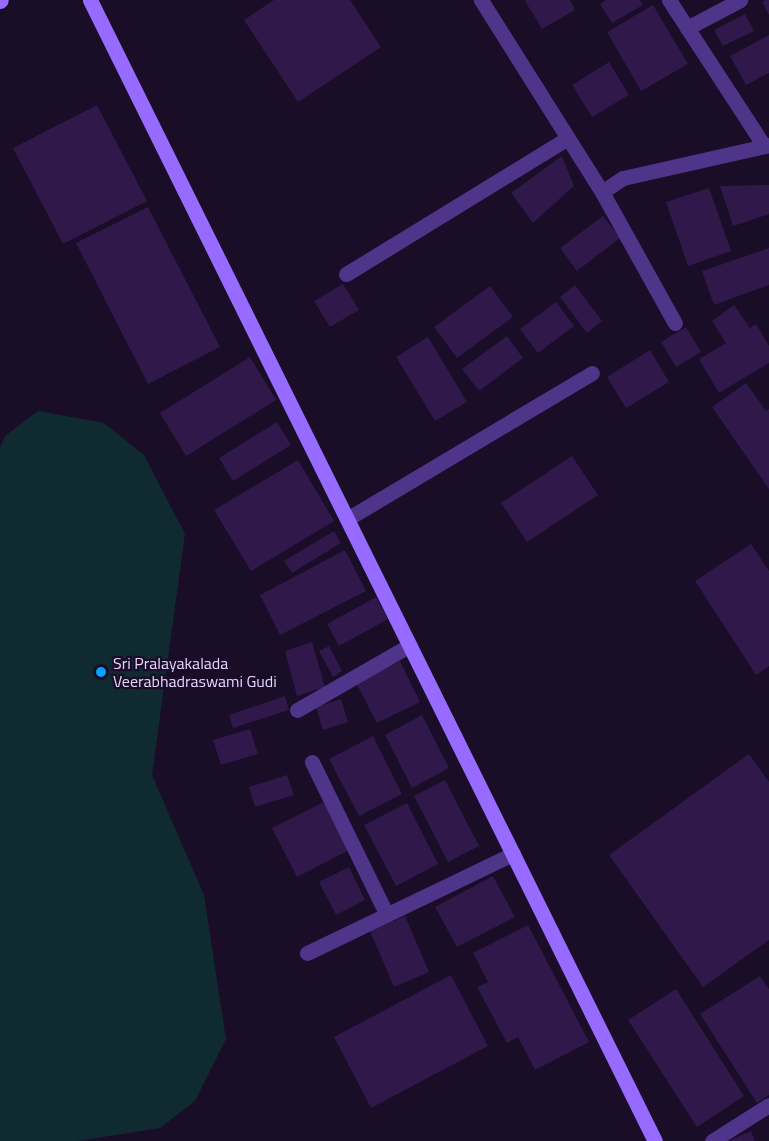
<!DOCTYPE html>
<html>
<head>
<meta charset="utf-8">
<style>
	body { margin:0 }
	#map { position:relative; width:769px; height:1141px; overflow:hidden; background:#190d28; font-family:"Titillium Web",sans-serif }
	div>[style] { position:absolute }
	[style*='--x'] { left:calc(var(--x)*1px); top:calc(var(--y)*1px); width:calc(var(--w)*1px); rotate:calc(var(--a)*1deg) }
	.green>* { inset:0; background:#102a32 }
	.building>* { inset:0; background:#30184a }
	.street>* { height:15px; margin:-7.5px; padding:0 7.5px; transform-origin:7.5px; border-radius:7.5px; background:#4f358a }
	.secondary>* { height:15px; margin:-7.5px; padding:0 7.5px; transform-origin:7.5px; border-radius:7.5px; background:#976bff }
	.dots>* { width:16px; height:16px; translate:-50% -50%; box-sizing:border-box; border:3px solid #190d28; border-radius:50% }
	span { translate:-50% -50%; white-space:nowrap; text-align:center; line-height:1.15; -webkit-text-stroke:4.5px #190d28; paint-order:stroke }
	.poi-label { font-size:16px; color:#e4d4ff }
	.left { translate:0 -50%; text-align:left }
</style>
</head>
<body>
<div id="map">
	<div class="green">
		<div style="clip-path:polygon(38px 411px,104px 423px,144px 455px,185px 534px,152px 775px,204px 895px,226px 1039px,195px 1101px,160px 1128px,78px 1141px,0 1141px,0 448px,5px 436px)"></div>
	</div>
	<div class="building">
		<div style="clip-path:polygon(274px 0,350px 0,381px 47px,298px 102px,244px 20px)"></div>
		<div style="clip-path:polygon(527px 0,570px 0,575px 10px,542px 29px,525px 1px)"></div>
		<div style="clip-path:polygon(606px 0,640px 0,643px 5px,612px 23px,600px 4px)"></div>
		<div style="clip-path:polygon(766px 0,769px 0,769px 15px,762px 2px)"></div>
		<div style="clip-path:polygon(653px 5px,688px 64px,641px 91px,607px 32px)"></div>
		<div style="clip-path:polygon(745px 14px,754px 31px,723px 46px,714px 30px)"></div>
		<div style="clip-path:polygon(769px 35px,769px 73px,746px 85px,730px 56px)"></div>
		<div style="clip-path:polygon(609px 62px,629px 95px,592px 117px,572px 85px)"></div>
		<div style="clip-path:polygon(97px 105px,147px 201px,63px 244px,13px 148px)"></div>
		<div style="clip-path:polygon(562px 156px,574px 186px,533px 223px,511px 193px)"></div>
		<div style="clip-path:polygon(769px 185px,769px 214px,733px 226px,720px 186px)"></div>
		<div style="clip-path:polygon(709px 188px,731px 251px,688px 266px,666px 202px)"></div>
		<div style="clip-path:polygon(148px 207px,220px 347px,148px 384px,76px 243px)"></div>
		<div style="clip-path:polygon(603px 216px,620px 238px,577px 271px,560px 248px)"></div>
		<div style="clip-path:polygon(769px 248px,769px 285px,714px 305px,702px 271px)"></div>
		<div style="clip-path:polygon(343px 284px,359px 310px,330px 327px,314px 301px)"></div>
		<div style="clip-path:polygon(575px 285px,602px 321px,587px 333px,560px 297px)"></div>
		<div style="clip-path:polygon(490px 286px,513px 317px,457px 358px,434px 327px)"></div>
		<div style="clip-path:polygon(556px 302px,574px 326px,538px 353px,520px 329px)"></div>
		<div style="clip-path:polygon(734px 305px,750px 328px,756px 324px,769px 346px,769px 363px,719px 393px,699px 359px,726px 343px,712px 321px)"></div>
		<div style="clip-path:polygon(686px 327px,701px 352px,676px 367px,661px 342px)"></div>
		<div style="clip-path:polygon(507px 336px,523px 358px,479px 391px,462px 369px)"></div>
		<div style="clip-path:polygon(428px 337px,467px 402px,435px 421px,396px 357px)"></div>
		<div style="clip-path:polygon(650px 350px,669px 382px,626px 408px,607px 377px)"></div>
		<div style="clip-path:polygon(250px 357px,276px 400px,186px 456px,160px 413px)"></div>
		<div style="clip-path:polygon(746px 383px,766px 411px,769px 409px,769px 489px,712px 407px)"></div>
		<div style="clip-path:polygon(277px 422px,291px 445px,233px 481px,219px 458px)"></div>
		<div style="clip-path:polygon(572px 456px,598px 495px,527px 542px,501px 503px)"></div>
		<div style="clip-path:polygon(298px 460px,334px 521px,251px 571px,214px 510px)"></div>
		<div style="clip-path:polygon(334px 531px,341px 543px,292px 573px,284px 561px)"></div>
		<div style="clip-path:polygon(751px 544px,769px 571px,769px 666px,756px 675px,695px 581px)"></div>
		<div style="clip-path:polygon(345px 550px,366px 591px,280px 635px,260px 595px)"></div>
		<div style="clip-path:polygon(376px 597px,388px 619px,339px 646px,327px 624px)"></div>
		<div style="clip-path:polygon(312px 642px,325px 687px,297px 696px,285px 651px)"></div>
		<div style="clip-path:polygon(329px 646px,342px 671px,333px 677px,319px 651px)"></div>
		<div style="clip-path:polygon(400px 661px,420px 702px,377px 723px,356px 683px)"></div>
		<div style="clip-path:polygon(285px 696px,289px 710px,233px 728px,229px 715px)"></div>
		<div style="clip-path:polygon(341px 699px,348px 722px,323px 730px,316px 707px)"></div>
		<div style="clip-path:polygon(422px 715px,449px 768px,412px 788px,385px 735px)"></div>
		<div style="clip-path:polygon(250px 729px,258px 754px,221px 765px,213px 740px)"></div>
		<div style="clip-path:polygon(373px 736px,402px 794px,359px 816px,329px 759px)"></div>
		<div style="clip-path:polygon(749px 754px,769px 782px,769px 940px,703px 987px,609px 855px)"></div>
		<div style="clip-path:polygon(287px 775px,294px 795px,255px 807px,249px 787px)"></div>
		<div style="clip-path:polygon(445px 780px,479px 846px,448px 862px,414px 796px)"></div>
		<div style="clip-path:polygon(326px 801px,351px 849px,297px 877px,272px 828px)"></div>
		<div style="clip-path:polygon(407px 803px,438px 864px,396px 886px,364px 825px)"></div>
		<div style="clip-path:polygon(349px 867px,365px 900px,336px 915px,319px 882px)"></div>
		<div style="clip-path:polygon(493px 876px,515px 917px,457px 947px,435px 907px)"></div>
		<div style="clip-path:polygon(405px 916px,429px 972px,394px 987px,370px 931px)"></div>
		<div style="clip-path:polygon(528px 925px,589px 1042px,535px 1070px,518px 1037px,507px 1043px,477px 987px,488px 982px,473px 953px)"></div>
		<div style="clip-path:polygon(451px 975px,488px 1046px,371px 1108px,334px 1037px)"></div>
		<div style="clip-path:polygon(760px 976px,769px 989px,769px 1095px,757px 1103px,700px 1014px)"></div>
		<div style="clip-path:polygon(676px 989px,744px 1096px,697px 1127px,628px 1020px)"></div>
		<div style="clip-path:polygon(751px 1131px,755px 1141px,728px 1141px)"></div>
	</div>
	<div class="street">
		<div style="--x:481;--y:0;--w:227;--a:57.8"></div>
		<div style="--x:602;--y:192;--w:25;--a:-34"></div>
		<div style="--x:623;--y:178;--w:150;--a:-12.7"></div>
		<div style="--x:669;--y:0;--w:172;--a:56.9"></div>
		<div style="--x:687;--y:28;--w:60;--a:-27.8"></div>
		<div style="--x:602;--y:192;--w:150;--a:60.9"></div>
		<div style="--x:346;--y:274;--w:260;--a:-31.5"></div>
		<div style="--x:347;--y:519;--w:285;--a:-30.8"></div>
		<div style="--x:297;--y:710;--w:130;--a:-29.9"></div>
		<div style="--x:312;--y:762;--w:170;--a:63.9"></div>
		<div style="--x:307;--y:953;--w:229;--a:-25.7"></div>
		<div style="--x:712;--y:1141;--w:67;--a:-32.3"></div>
	</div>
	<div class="secondary">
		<div style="--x:90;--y:0;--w:1273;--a:63.66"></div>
		<div style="--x:0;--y:1;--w:1;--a:-45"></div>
	</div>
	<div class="dots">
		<div style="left:101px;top:672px;background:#00a1ff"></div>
	</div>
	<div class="poi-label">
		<span class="left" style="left:113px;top:672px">Sri Pralayakalada<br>Veerabhadraswami Gudi</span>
	</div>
</div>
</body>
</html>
